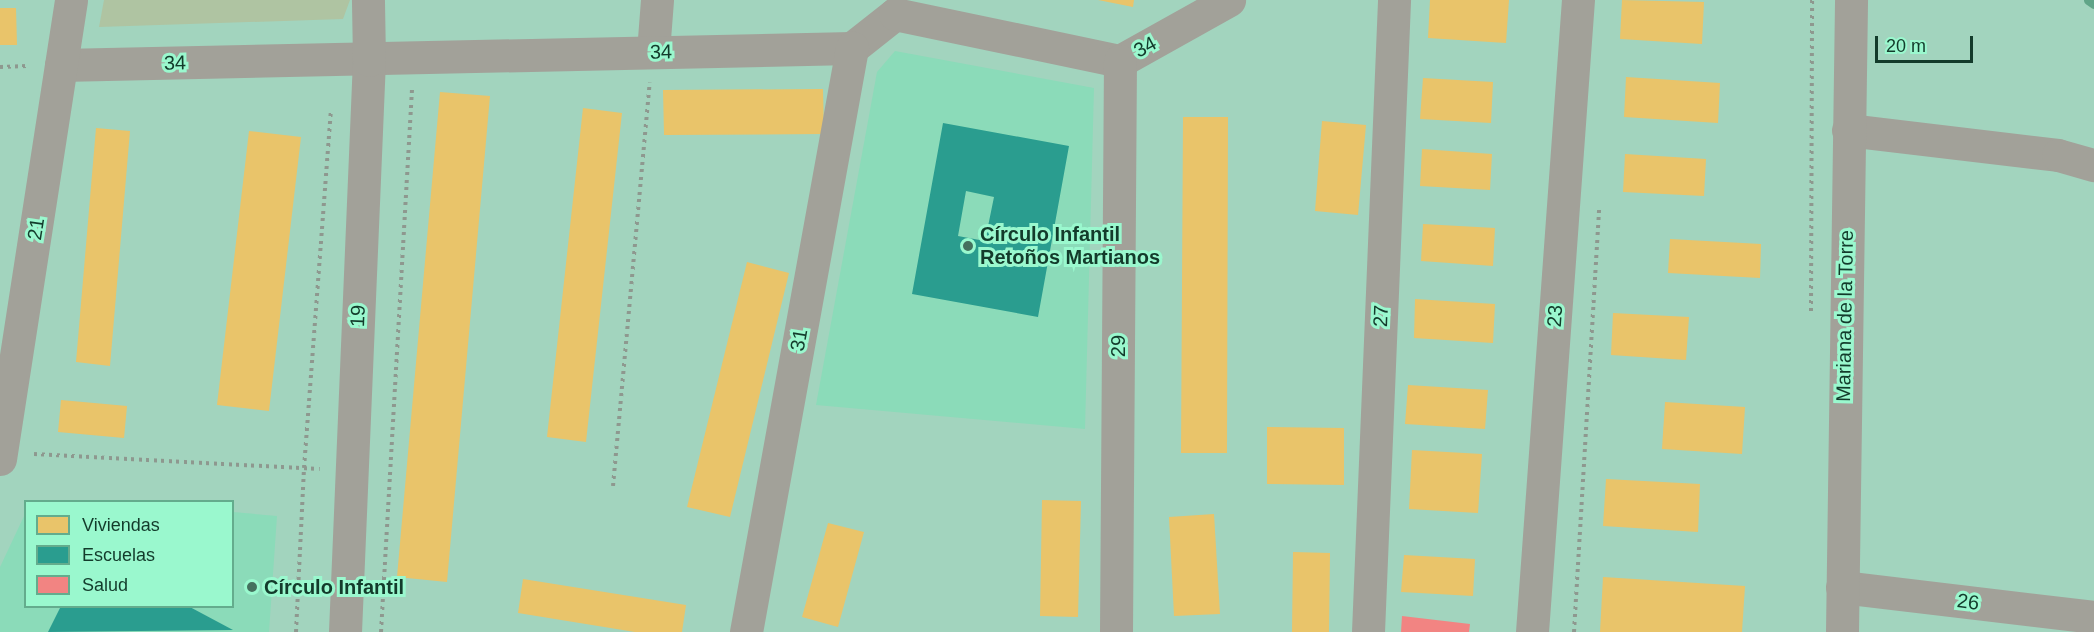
<!DOCTYPE html>
<html>
<head>
<meta charset="utf-8">
<style>
	body { margin:0 }
	#map { position:relative; width:2094px; height:632px; overflow:hidden; background:#a2d4be; font-family:Helvetica,sans-serif }
	div>[style] { position:absolute }
	[style*='--x'] { left:calc(var(--x)*1px); top:calc(var(--y)*1px); width:calc(var(--w)*1px); rotate:calc(var(--a)*1deg) }
	.built>* { inset:0; background:#8bdbb9 }
	.green>* { inset:0; background:#afc4a2 }
	.homes>* { inset:0; background:#e9c46a }
	.schools>* { inset:0; background:#2a9d8f }
	.health>* { inset:0; background:#f28482 }
	.stream>* { height:9px; margin:-4.5px; padding:0 4.5px; transform-origin:4.5px; border-radius:4.5px; background:#60a588 }
	.path>* { height:4px; margin-top:-2px; transform-origin:0; background:repeating-linear-gradient(90deg,#8e988f 0 3px,transparent 0 7.5px) }
	.minor>* { height:33px; margin:-16.5px; padding:0 16.5px; transform-origin:16.5px; border-radius:16.5px; background:#a2a199 }
	.dots>* { width:16px; height:16px; translate:-50% -50%; box-sizing:border-box; border:3px solid #9af8ce; border-radius:50% }
	span { translate:-50% -50%; white-space:nowrap; text-align:center; line-height:1.15; -webkit-text-stroke:6px #9af8ce; paint-order:stroke }
	.street-label { font-size:20px; color:#133b2b }
	.poi-label { font-size:20px; color:#133b2b; font-weight:700 }
	.left { translate:0 -50%; text-align:left }
	.legend { position:absolute; left:24px; top:500px; width:210px; height:108px; box-sizing:border-box; background:#9af8ce; border:2px solid #64ac8d; margin:0; padding:8px 10px; list-style:none; font-size:18px; color:#133b2b }
	.legend li { display:flex; align-items:center; gap:12px; height:30px }
	.legend b { width:30px; border:2px solid #64ac8d }
	.scale { position:absolute; left:1875px; top:36px; width:98px; height:27px; box-sizing:border-box; border:3px solid #133b2b; border-top:0; padding-left:8px; font-size:18px; line-height:21px; white-space:nowrap; color:#133b2b; -webkit-text-stroke:4px #9af8ce; paint-order:stroke }
</style>
</head>
<body>
<div id="map">
	<div class="built">
		<div style="clip-path:polygon(895px 51px,1094px 88px,1085px 429px,816px 405px,877px 72px)"></div>
		<div style="clip-path:polygon(233px 512px,277px 516px,269px 632px,0 632px,0 567px,25px 514px,26px 606px,232px 606px)"></div>
	</div>
	<div class="green">
		<div style="clip-path:polygon(104px 0,350px 0,343px 19px,99px 27px)"></div>
	</div>
	<div class="homes">
		<div style="clip-path:polygon(1098px 0,1134px 0,1133px 7px)"></div>
		<div style="clip-path:polygon(1430px 0,1509px 0,1506px 43px,1428px 38px)"></div>
		<div style="clip-path:polygon(1622px 0,1704px 2px,1702px 44px,1620px 39px)"></div>
		<div style="clip-path:polygon(0 8px,16px 8px,17px 45px,0 45px)"></div>
		<div style="clip-path:polygon(1626px 77px,1720px 83px,1718px 123px,1624px 117px)"></div>
		<div style="clip-path:polygon(1423px 78px,1493px 82px,1491px 123px,1420px 119px)"></div>
		<div style="clip-path:polygon(823px 89px,824px 134px,664px 135px,663px 90px)"></div>
		<div style="clip-path:polygon(440px 92px,490px 96px,447px 582px,397px 577px)"></div>
		<div style="clip-path:polygon(583px 108px,622px 113px,586px 442px,547px 437px)"></div>
		<div style="clip-path:polygon(1183px 117px,1228px 117px,1227px 453px,1181px 453px)"></div>
		<div style="clip-path:polygon(1322px 121px,1366px 125px,1358px 215px,1315px 211px)"></div>
		<div style="clip-path:polygon(96px 128px,130px 131px,110px 366px,76px 362px)"></div>
		<div style="clip-path:polygon(249px 131px,301px 137px,269px 411px,217px 405px)"></div>
		<div style="clip-path:polygon(1422px 149px,1492px 154px,1490px 190px,1420px 186px)"></div>
		<div style="clip-path:polygon(1625px 154px,1706px 159px,1704px 196px,1623px 192px)"></div>
		<div style="clip-path:polygon(1423px 224px,1495px 228px,1493px 266px,1421px 261px)"></div>
		<div style="clip-path:polygon(1670px 239px,1761px 244px,1760px 278px,1668px 273px)"></div>
		<div style="clip-path:polygon(747px 262px,789px 273px,730px 517px,687px 507px)"></div>
		<div style="clip-path:polygon(1415px 299px,1495px 304px,1493px 343px,1414px 338px)"></div>
		<div style="clip-path:polygon(1613px 313px,1689px 317px,1686px 360px,1611px 355px)"></div>
		<div style="clip-path:polygon(1408px 385px,1488px 390px,1485px 429px,1405px 424px)"></div>
		<div style="clip-path:polygon(61px 400px,127px 406px,124px 438px,58px 432px)"></div>
		<div style="clip-path:polygon(1665px 402px,1745px 407px,1742px 454px,1662px 449px)"></div>
		<div style="clip-path:polygon(1267px 427px,1344px 428px,1344px 485px,1267px 484px)"></div>
		<div style="clip-path:polygon(1412px 450px,1482px 454px,1478px 513px,1409px 509px)"></div>
		<div style="clip-path:polygon(1606px 479px,1700px 484px,1698px 532px,1603px 526px)"></div>
		<div style="clip-path:polygon(1042px 500px,1081px 501px,1078px 617px,1040px 616px)"></div>
		<div style="clip-path:polygon(1214px 514px,1220px 614px,1174px 616px,1169px 517px)"></div>
		<div style="clip-path:polygon(828px 523px,864px 532px,838px 627px,802px 617px)"></div>
		<div style="clip-path:polygon(1293px 552px,1330px 553px,1329px 632px,1292px 632px)"></div>
		<div style="clip-path:polygon(1404px 555px,1475px 559px,1473px 596px,1401px 592px)"></div>
		<div style="clip-path:polygon(1603px 577px,1745px 586px,1742px 632px,1600px 632px)"></div>
		<div style="clip-path:polygon(523px 579px,686px 605px,682px 632px,635px 632px,518px 613px)"></div>
	</div>
	<div class="schools">
		<div style="clip-path:polygon(evenodd,943px 123px,1069px 146px,1038px 317px,912px 294px,943px 123px,966px 191px,994px 197px,985px 241px,958px 236px,966px 191px)"></div>
		<div style="clip-path:polygon(61px 606px,188px 606px,233px 630px,48px 632px)"></div>
	</div>
	<div class="health">
		<div style="clip-path:polygon(1402px 616px,1470px 624px,1469px 632px,1401px 632px)"></div>
	</div>
	<div class="stream">
		<div style="--x:2088;--y:0;--w:7;--a:34"></div>
	</div>
	<div class="path">
		<div style="--x:0;--y:67;--w:27;--a:-2"></div>
		<div style="--x:1811;--y:311;--w:311;--a:-89.8"></div>
		<div style="--x:34;--y:454;--w:286;--a:3"></div>
		<div style="--x:613;--y:486;--w:405;--a:-84.8"></div>
		<div style="--x:296;--y:632;--w:164;--a:-87.2"></div>
		<div style="--x:304;--y:468;--w:357;--a:-85.7"></div>
		<div style="--x:381;--y:632;--w:543;--a:-86.73"></div>
		<div style="--x:1574;--y:632;--w:423;--a:-86.6"></div>
	</div>
	<div class="minor">
		<div style="--x:653;--y:52;--w:52;--a:-85.6"></div>
		<div style="--x:61;--y:65;--w:791;--a:-1.23"></div>
		<div style="--x:852;--y:48;--w:55;--a:-38.3"></div>
		<div style="--x:895;--y:14;--w:230;--a:11.8"></div>
		<div style="--x:1120;--y:61;--w:125;--a:-29.2"></div>
		<div style="--x:1848;--y:130;--w:211;--a:6.8"></div>
		<div style="--x:2058;--y:155;--w:37;--a:16"></div>
		<div style="--x:0;--y:459;--w:464;--a:-81.2"></div>
		<div style="--x:1842;--y:587;--w:254;--a:6.8"></div>
		<div style="--x:345;--y:632;--w:573;--a:-87.6"></div>
		<div style="--x:369;--y:60;--w:60;--a:-91"></div>
		<div style="--x:746;--y:632;--w:594;--a:-79.71"></div>
		<div style="--x:1116;--y:632;--w:571;--a:-89.6"></div>
		<div style="--x:1368;--y:632;--w:633;--a:-87.64"></div>
		<div style="--x:1532;--y:632;--w:634;--a:-85.84"></div>
		<div style="--x:1842;--y:632;--w:632;--a:-89.18"></div>
	</div>
	<div class="dots">
		<div style="left:968px;top:246px;background:#45715e"></div>
		<div style="left:252px;top:587px;background:#45715e"></div>
	</div>
	<div class="street-label">
		<span style="left:1145px;top:47px;rotate:-29deg">34</span>
		<span style="left:661px;top:52px;rotate:-1deg">34</span>
		<span style="left:175px;top:63px;rotate:-1deg">34</span>
		<span style="left:36px;top:229px;rotate:-81deg">21</span>
		<span style="left:358px;top:316px;rotate:-88deg">19</span>
		<span style="left:1381px;top:316px;rotate:-88deg">27</span>
		<span style="left:1555px;top:316px;rotate:-86deg">23</span>
		<span style="left:1845px;top:316px;rotate:-89deg">Mariana de la Torre</span>
		<span style="left:799px;top:340px;rotate:-80deg">31</span>
		<span style="left:1118px;top:346px;rotate:-90deg">29</span>
		<span style="left:1968px;top:602px;rotate:7deg">26</span>
	</div>
	<div class="poi-label">
		<span class="left" style="left:980px;top:246px">Círculo Infantil<br>Retoños Martianos</span>
		<span class="left" style="left:264px;top:587px">Círculo Infantil</span>
	</div>
	<ul class="legend">
	<li><b style="height:16px;background:#e9c46a"></b>Viviendas</li>
	<li><b style="height:16px;background:#2a9d8f"></b>Escuelas</li>
	<li><b style="height:16px;background:#f28482"></b>Salud</li>
	</ul>
	<div class="scale">20 m</div>
</div>
</body>
</html>
